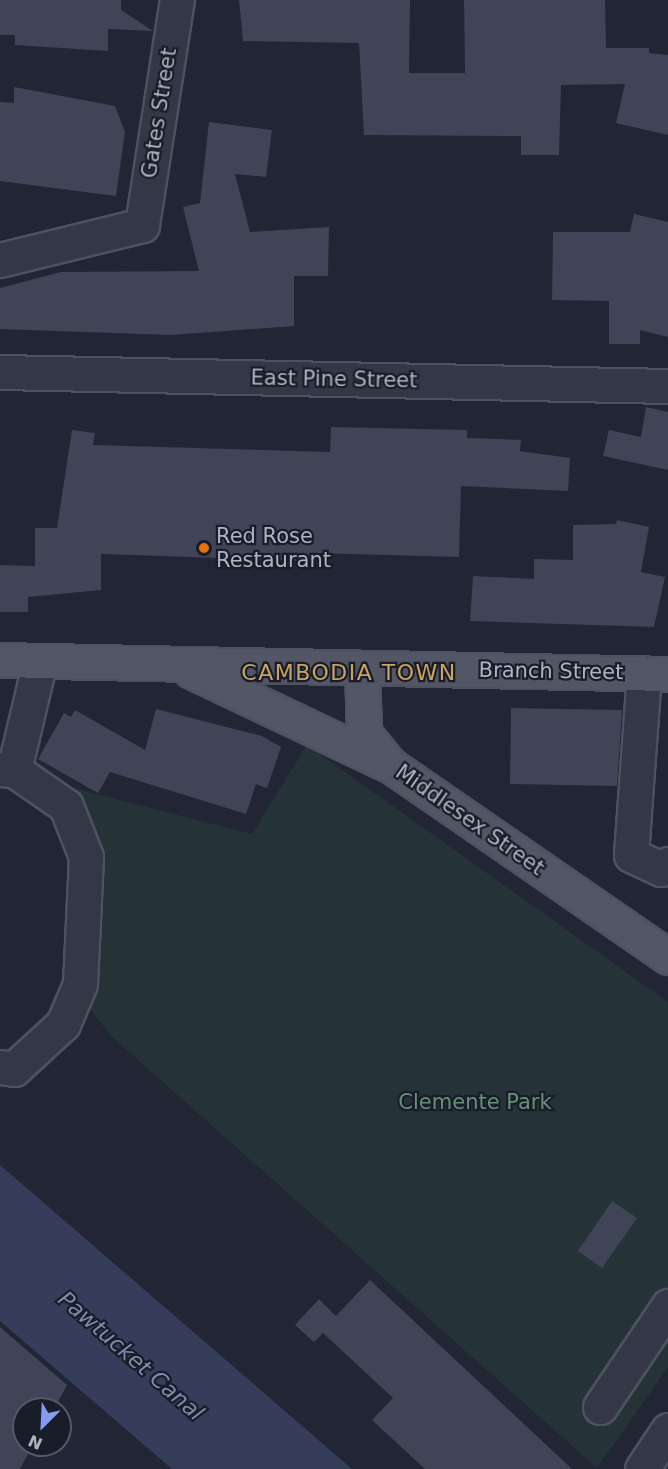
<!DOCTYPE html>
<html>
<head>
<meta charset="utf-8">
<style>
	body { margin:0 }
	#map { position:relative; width:668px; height:1469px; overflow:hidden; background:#212534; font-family:"DejaVu Sans",sans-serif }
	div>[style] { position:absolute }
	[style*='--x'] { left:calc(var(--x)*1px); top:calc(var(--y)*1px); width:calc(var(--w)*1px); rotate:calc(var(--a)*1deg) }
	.green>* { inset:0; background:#253338 }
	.water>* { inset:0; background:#353d5a }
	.building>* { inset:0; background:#3f4457 }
	.roads { filter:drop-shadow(2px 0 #4e5260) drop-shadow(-2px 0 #4e5260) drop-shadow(0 2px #4e5260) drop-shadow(0 -2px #4e5260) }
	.minor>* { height:33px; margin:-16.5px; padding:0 16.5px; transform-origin:16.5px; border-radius:16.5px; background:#343745 }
	.major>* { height:33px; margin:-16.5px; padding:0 16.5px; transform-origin:16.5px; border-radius:16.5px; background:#525665 }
	.dots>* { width:16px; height:16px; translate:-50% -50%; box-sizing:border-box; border:3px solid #191d29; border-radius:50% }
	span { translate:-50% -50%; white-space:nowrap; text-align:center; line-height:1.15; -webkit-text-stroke:4.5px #191d29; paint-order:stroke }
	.street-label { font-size:21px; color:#aeb2c2 }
	.poi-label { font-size:21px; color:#aeb2c2 }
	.left { translate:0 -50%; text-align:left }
	.park-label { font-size:21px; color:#689079 }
	.neighbourhood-label { font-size:22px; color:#caa361; letter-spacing:1.5px }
	.water-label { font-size:22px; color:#808aad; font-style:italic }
	.north { position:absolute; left:12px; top:1397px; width:60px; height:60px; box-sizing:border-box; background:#191d29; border:2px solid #555966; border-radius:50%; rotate:204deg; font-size:16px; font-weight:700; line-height:24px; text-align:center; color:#aeb2c2 }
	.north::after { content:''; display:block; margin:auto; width:21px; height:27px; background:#869aef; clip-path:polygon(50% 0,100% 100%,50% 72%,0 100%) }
</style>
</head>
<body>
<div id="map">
	<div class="green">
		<div style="clip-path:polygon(307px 745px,668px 1002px,668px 1367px,597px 1468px,111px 1036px,71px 984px,69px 787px,252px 834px)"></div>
	</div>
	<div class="water">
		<div style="clip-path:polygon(0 1165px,352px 1469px,172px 1469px,0 1321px)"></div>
	</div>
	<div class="building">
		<div style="clip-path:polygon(0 0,121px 0,121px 10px,153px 31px,108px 29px,108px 51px,15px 45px,15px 35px,0 35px)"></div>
		<div style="clip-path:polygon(239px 0,410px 0,409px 73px,465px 73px,464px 0,605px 0,606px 48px,649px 48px,649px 53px,668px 55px,668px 135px,616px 123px,625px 84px,561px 85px,559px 155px,521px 155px,521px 136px,364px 135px,359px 43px,243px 41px)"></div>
		<div style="clip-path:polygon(14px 87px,115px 106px,125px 132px,116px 196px,0 181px,0 102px,14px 103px)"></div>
		<div style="clip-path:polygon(209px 122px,272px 130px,266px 177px,235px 174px,250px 232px,329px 227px,328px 276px,294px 276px,294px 326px,171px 335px,0 329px,0 288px,61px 272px,199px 271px,183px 207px,200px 203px)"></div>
		<div style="clip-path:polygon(634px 214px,668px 222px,668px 337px,640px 330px,640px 344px,609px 344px,609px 301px,552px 300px,553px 232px,630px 232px)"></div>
		<div style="clip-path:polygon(646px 407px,668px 412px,668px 470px,603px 456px,609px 430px,641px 437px)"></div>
		<div style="clip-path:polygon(331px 427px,467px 430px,467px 438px,521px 440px,520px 451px,570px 458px,568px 491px,461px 486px,459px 557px,312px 553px,311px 561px,101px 554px,101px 590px,28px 597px,28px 612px,0 612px,0 565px,35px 566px,35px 528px,57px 528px,72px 430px,95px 433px,93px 445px,330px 452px)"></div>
		<div style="clip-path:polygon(617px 520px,649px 527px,641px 572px,665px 577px,654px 627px,470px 621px,473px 576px,534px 579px,534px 559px,573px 560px,573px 525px,616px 524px)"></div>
		<div style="clip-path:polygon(511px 708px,622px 710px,617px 786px,510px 784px)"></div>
		<div style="clip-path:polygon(156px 709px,262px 736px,281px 747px,267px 788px,256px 784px,246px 814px,110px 772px,98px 793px,38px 759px,64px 713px,71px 717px,75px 710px,145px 750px)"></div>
		<div style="clip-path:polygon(612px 1201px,637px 1218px,602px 1268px,578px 1251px)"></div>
		<div style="clip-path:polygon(370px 1280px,572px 1469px,425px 1469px,372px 1420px,393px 1398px,323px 1333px,314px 1342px,295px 1325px,319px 1299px,336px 1316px)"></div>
		<div style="clip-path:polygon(0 1327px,67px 1385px,54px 1409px,24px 1409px,24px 1445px,33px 1445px,20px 1469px,0 1469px)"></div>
	</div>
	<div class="roads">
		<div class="minor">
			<div style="--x:0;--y:260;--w:146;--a:-13.8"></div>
			<div style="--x:142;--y:225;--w:228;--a:-81.2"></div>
			<div style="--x:0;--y:372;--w:668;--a:1.2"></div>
			<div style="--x:644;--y:673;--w:182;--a:94.1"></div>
			<div style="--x:631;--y:855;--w:33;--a:25"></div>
			<div style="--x:661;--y:869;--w:9;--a:-36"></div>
			<div style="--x:0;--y:769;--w:14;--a:4"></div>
			<div style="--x:14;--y:770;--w:112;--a:-76.6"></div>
			<div style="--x:0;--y:1067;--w:14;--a:8"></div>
			<div style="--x:14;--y:1069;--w:67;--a:-42.6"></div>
			<div style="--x:63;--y:1024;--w:43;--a:-67"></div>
			<div style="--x:80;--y:984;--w:127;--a:-87.3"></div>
			<div style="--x:86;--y:857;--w:55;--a:-111.4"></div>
			<div style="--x:66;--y:806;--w:63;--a:-145.3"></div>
			<div style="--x:600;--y:1407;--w:122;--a:-56"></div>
			<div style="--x:642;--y:1469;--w:47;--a:-56.3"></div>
		</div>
		<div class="major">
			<div style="--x:0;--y:660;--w:668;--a:1.2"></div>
			<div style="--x:362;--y:668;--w:65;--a:88.2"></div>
			<div style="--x:364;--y:733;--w:41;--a:50.9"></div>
			<div style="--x:390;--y:765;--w:338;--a:34.6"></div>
			<div style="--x:191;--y:671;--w:215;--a:25.4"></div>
		</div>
	</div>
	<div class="dots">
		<div style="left:204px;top:548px;background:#e8710a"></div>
	</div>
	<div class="street-label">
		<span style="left:159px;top:113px;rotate:-81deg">Gates Street</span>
		<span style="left:334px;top:379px;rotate:1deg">East Pine Street</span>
		<span style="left:551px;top:671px;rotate:1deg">Branch Street</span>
		<span style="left:470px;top:820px;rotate:35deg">Middlesex Street</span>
	</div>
	<div class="poi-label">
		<span class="left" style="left:216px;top:548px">Red Rose<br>Restaurant</span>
	</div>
	<div class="park-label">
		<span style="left:475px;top:1102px">Clemente Park</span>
	</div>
	<div class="neighbourhood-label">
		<span style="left:349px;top:673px">CAMBODIA TOWN</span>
	</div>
	<div class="water-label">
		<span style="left:131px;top:1356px;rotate:41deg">Pawtucket Canal</span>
	</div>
	<div class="north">N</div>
</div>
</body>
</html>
